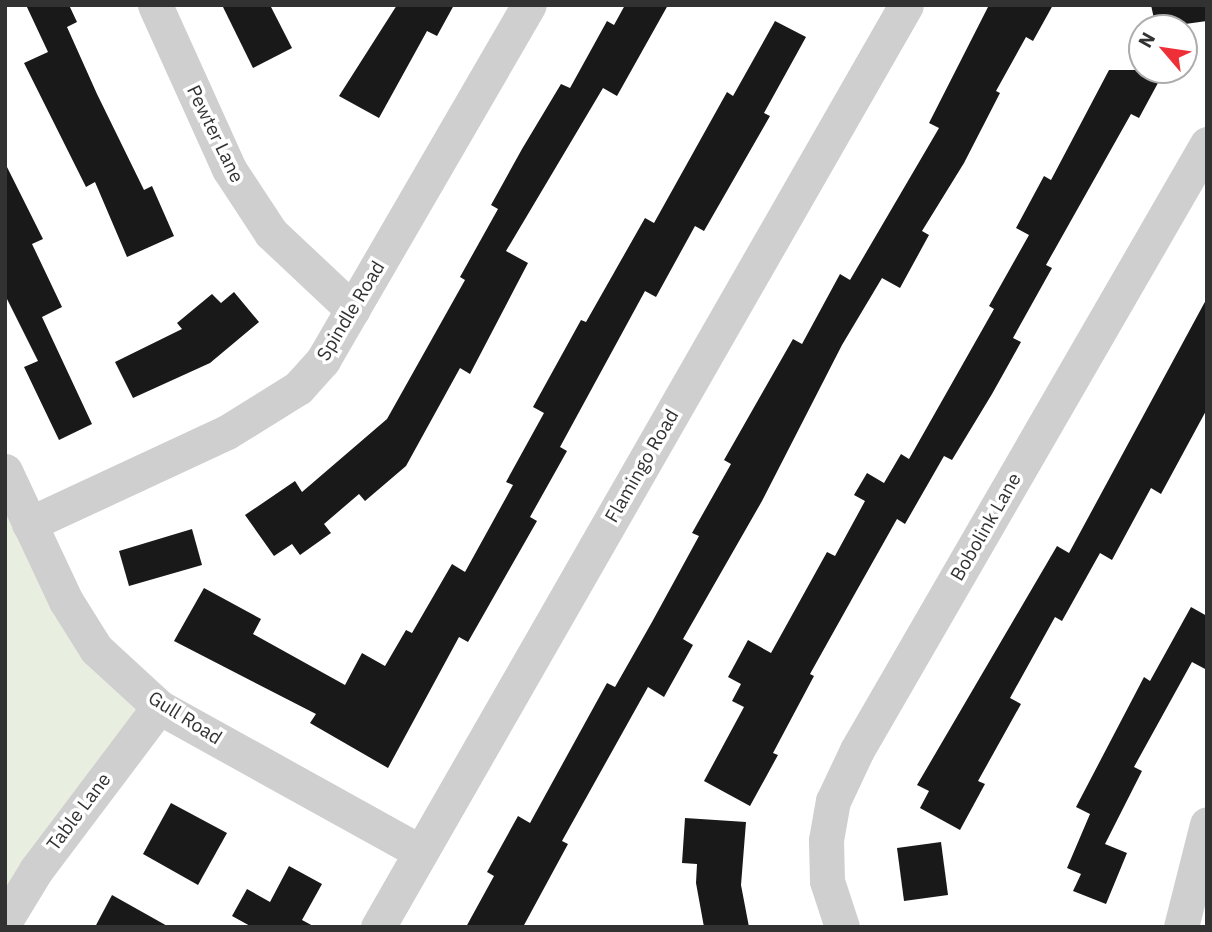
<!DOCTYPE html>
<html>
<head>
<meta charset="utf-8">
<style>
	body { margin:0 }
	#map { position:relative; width:1212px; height:932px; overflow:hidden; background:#fff; font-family:"IBM Plex Sans",sans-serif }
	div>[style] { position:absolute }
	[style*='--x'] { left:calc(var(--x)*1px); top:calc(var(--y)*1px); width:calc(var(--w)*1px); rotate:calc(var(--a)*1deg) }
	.green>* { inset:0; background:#e8efe0 }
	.building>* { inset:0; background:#191919 }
	.minor>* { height:35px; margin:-17.5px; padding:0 17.5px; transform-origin:17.5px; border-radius:17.5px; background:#cfcfcf }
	span { translate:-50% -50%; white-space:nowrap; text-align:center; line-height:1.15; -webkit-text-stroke:7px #fff; paint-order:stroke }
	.street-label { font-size:19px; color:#323232 }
	.frame { position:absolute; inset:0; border:7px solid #323232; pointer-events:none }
	.north { position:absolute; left:1128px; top:14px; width:70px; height:70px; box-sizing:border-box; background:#fff; border:2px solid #adadad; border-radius:50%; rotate:299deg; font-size:19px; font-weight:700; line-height:28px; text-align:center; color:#323232 }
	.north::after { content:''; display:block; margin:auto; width:24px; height:32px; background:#ee2f38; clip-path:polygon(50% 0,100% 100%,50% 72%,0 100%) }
</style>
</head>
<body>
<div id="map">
	<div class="green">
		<div style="clip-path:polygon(5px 481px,148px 707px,5px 910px)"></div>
	</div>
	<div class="building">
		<div style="clip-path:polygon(26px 5px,69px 5px,77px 22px,67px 27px,97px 94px,144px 190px,152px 186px,174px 236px,127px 257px,95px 182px,86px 187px,24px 63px,48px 52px)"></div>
		<div style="clip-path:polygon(222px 5px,270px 5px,292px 48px,253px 68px)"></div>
		<div style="clip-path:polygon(397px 5px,454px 5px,437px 36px,427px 31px,379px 118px,339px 96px)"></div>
		<div style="clip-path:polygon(625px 5px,668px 5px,617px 96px,603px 88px,506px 251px,528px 263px,470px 374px,460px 368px,406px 466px,365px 501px,359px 494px,324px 524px,331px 533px,300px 555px,292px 544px,274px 556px,245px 515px,295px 481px,302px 492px,387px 419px,465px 280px,460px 277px,498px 209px,491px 205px,522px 149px,561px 84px,570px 88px,607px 21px,614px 25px)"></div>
		<div style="clip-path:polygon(989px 5px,1053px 5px,1033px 41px,1026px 37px,996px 91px,1000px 93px,964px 163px,922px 231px,929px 235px,900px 288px,882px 278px,842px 345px,762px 501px,683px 639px,693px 645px,664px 697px,648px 687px,562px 841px,568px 844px,523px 927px,466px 927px,494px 876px,487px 872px,518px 816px,530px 823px,607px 683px,615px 687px,652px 622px,699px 536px,692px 533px,731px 464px,724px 460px,793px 339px,802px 344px,840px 274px,850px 280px,939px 128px,929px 123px)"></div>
		<div style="clip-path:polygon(1151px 5px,1207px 5px,1207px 21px,1156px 28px)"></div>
		<div style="clip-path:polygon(775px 21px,806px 37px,764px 113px,770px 116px,704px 231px,695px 226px,656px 297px,645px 291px,560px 447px,567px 451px,530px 517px,537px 521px,468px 642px,459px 637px,388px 768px,310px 723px,316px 714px,174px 641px,204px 588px,261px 619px,253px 634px,345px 685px,362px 653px,385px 666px,406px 630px,412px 633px,452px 564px,465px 572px,513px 485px,506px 482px,544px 413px,533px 407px,581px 320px,586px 322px,645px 218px,654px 223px,727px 92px,733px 96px)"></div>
		<div style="clip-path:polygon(1109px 70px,1165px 70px,1139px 118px,1131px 114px,1046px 265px,1052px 268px,1013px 338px,1021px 342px,992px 394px,952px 460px,944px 456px,905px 524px,897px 519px,857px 590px,810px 674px,814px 676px,773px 753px,778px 755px,750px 806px,704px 781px,744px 707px,732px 701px,741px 684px,728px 677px,748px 640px,771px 653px,827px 552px,835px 556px,865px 501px,854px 495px,867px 473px,884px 483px,901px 454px,909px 459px,994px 309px,989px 306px,1029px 235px,1016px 228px,1044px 176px,1051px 180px)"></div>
		<div style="clip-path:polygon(5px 163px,43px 239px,32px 244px,62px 307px,42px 317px,92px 424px,59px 440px,24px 367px,38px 361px,5px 295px)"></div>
		<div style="clip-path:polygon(234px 292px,259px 322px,210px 363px,133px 398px,115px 362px,182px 329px,177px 323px,212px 294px,221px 303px)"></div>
		<div style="clip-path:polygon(1207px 298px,1207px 409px,1161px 494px,1151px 488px,1112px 560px,1100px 553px,1062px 621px,1055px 617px,1010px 698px,1021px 704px,978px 781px,985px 784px,960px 830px,920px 808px,929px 791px,917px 785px,1057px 546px,1069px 553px)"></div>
		<div style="clip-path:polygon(192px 529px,202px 565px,129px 586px,119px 551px)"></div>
		<div style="clip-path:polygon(1191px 607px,1207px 616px,1207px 670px,1192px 662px,1134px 767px,1142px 771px,1105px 844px,1127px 853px,1106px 904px,1073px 891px,1081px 874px,1067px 868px,1090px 814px,1076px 807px,1144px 677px,1150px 681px)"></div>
		<div style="clip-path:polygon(171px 803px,227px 833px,198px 885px,143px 854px)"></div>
		<div style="clip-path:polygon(685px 818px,746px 822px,741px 885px,749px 927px,704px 927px,696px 883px,697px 864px,682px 863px)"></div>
		<div style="clip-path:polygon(941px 842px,948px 895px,904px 901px,897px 848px)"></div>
		<div style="clip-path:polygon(289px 866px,322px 884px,302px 920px,315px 927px,252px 927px,232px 916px,247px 889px,270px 902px)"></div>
		<div style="clip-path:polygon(112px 895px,169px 927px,95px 927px)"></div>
	</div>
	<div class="minor">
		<div style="--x:155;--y:5;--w:180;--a:65.7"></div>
		<div style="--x:229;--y:169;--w:77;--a:56.7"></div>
		<div style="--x:271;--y:233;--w:112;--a:43.2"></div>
		<div style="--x:5;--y:471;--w:144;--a:64.9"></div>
		<div style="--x:66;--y:601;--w:57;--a:58"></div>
		<div style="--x:96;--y:649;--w:86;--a:42.6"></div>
		<div style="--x:159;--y:707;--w:299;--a:29"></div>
		<div style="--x:29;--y:524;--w:218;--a:-24.9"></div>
		<div style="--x:227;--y:432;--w:84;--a:-31.8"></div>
		<div style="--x:298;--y:388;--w:38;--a:-48"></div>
		<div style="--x:323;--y:360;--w:410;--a:-59.9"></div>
		<div style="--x:5;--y:921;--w:60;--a:-58.7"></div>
		<div style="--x:36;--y:870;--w:204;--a:-53"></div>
		<div style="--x:378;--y:927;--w:1062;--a:-60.2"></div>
		<div style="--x:842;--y:927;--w:48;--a:-108.1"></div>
		<div style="--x:827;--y:881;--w:41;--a:-91.4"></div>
		<div style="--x:826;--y:840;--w:40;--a:-80"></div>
		<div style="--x:833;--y:801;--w:56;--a:-64.8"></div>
		<div style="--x:857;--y:750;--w:700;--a:-59.99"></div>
		<div style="--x:1181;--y:927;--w:106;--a:-75.8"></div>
	</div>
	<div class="street-label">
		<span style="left:215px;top:134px;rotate:64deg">Pewter Lane</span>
		<span style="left:351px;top:311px;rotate:-59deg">Spindle Road</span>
		<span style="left:642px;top:466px;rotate:-60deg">Flamingo Road</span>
		<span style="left:986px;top:527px;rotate:-60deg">Bobolink Lane</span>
		<span style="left:185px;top:718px;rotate:32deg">Gull Road</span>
		<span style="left:79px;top:812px;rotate:-53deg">Table Lane</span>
	</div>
	<div class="frame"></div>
	<div class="north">N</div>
</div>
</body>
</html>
